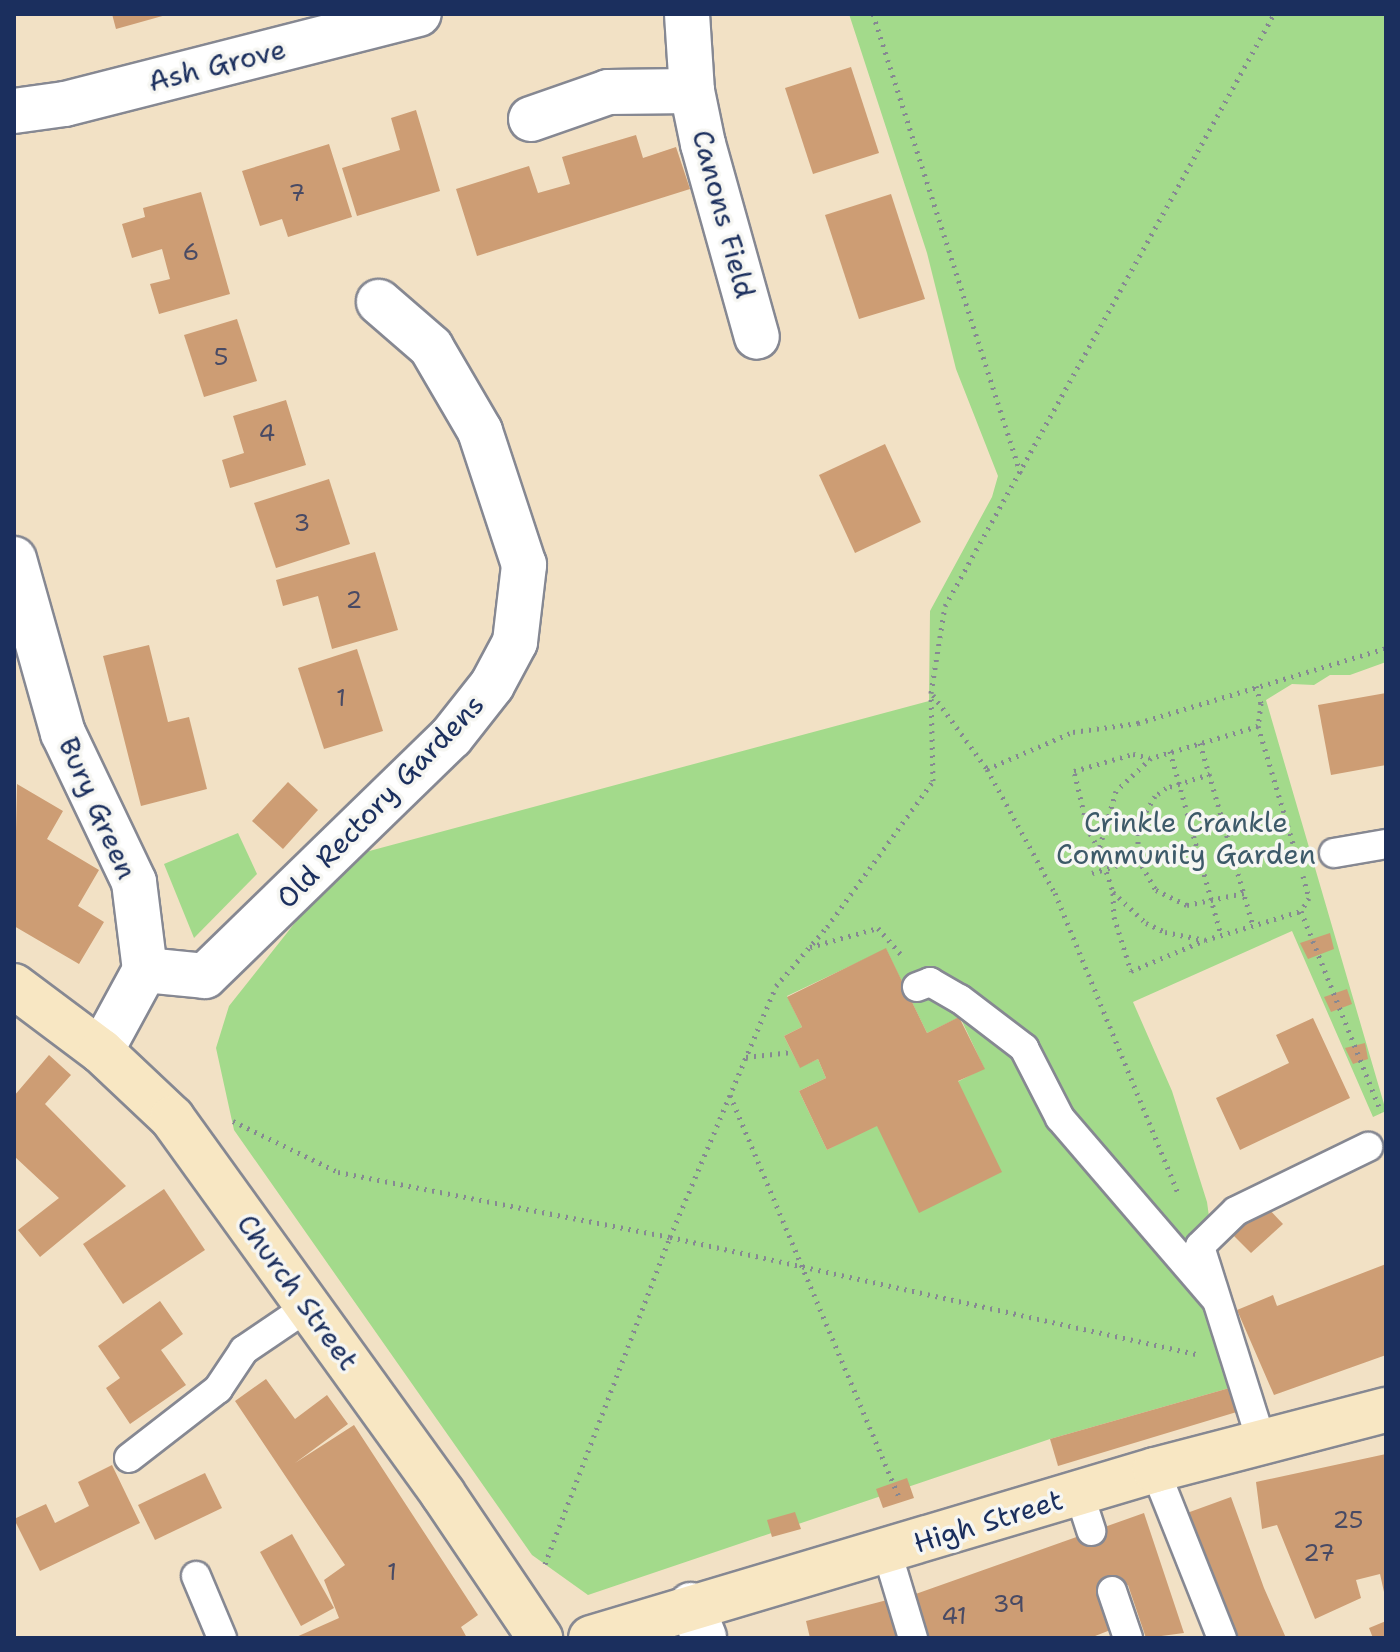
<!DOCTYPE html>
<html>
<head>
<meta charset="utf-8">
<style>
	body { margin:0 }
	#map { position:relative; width:1400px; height:1652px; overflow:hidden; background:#f2e1c5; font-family:"Shantell Sans",sans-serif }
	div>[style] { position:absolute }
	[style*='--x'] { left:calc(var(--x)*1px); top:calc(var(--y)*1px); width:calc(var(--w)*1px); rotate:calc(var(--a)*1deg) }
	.green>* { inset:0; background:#a3da8b }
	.building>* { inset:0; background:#cd9d74 }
	.path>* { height:5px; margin-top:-2.5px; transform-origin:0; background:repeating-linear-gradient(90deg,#868892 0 2px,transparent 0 8px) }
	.roads { filter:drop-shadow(2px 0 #868892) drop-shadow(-2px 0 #868892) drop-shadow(0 2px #868892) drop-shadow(0 -2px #868892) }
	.lane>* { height:28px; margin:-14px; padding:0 14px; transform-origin:14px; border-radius:14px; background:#fff }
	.street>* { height:44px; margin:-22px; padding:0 22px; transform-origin:22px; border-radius:22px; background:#fff }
	.secondary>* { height:44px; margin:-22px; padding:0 22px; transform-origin:22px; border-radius:22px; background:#f8e7c3 }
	span { translate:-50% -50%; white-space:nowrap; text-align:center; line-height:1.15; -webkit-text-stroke:7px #f6f6f2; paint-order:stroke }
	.number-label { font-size:24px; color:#484a64 }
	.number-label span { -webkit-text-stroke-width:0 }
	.street-label { font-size:28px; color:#1b2f5e }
	.park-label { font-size:28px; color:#3d5a69 }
	.frame { position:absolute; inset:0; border:16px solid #1b2f5e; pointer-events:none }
</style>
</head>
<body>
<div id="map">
	<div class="green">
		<div style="clip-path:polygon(evenodd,849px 14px,1386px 14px,1386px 662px,1350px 675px,1330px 675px,1314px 685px,1292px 684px,1266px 700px,1386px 1111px,1373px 1117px,1292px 931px,1133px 1002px,1172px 1091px,1207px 1202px,1233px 1387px,1050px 1439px,588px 1595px,532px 1555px,234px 1130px,216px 1048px,229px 1006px,347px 857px,929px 701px,930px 611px,992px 497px,998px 476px,956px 369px,927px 253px,849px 14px,886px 949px,927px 1033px,960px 1017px,984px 1068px,827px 1150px,799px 1091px,826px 1078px,818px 1059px,800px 1067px,792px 1052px,784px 1036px,802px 1027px,787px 996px,886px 949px)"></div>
		<div style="clip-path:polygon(238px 833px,257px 874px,194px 938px,164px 864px)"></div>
	</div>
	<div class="building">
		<div style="clip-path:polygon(112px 14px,166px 14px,166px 15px,116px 29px)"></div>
		<div style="clip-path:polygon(851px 67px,879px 153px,813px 174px,785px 88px)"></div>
		<div style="clip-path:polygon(416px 110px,440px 191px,357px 216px,342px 168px,400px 150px,391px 118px)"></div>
		<div style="clip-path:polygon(636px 135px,643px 158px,676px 147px,690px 189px,477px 256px,456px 189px,529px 166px,538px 193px,570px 184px,562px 157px)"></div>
		<div style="clip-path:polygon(329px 144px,352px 217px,288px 237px,282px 219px,260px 226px,242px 171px)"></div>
		<div style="clip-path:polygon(201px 192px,230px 294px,159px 314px,150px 284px,170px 279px,162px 249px,132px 258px,122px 224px,145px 217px,143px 208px)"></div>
		<div style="clip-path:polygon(891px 194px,925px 299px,859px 319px,825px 215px)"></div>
		<div style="clip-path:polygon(237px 319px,257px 381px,204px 397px,184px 335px)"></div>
		<div style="clip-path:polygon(286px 400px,306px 465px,230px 488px,222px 460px,244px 453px,233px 416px)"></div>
		<div style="clip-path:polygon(885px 444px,921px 522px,855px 553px,819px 475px)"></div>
		<div style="clip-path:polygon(329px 479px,350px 544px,276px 568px,254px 503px)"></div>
		<div style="clip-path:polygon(375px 552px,398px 630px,332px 649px,318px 596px,283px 606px,276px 580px)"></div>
		<div style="clip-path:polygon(149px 645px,168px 722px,189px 717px,207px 789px,141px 806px,103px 656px)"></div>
		<div style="clip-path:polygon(357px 649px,383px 731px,324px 749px,298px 668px)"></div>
		<div style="clip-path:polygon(1386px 693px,1386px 765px,1331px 775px,1318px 705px)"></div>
		<div style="clip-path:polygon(288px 782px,318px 810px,283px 849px,252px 821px)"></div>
		<div style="clip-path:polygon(17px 784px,63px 811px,47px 839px,99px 870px,78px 906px,104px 922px,79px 964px,14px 926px)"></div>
		<div style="clip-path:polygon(1330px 933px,1334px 949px,1308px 959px,1300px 943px)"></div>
		<div style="clip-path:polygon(886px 948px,927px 1033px,959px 1017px,985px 1069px,958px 1081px,1002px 1172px,919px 1213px,877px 1126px,827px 1150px,799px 1091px,826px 1078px,818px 1059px,800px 1068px,784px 1036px,802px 1027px,787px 997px)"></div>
		<div style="clip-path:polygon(1347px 989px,1352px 1004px,1331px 1012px,1324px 997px)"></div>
		<div style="clip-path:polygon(1313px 1018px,1350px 1098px,1240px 1150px,1216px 1098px,1289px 1063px,1276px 1035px)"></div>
		<div style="clip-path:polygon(1365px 1043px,1368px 1059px,1353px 1064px,1345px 1048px)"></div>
		<div style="clip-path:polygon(49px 1055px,71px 1075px,45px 1104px,126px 1186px,40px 1257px,18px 1230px,59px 1198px,14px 1156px,14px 1096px)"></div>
		<div style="clip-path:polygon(164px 1189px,205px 1250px,123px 1304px,83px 1244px)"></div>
		<div style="clip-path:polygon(1265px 1205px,1283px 1224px,1251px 1253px,1233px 1235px)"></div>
		<div style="clip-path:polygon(1386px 1264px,1386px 1355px,1274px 1395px,1237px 1310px,1273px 1295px,1277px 1306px)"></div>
		<div style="clip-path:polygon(160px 1301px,183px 1334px,161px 1350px,186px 1385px,130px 1424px,106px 1388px,120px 1378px,98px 1346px)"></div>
		<div style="clip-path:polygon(266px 1379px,295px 1419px,327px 1395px,348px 1424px,295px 1463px,354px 1425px,478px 1615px,461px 1627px,467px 1638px,294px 1638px,339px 1618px,324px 1580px,345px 1565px,235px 1401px)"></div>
		<div style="clip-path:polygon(1233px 1387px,1240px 1411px,1058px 1466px,1050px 1439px)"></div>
		<div style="clip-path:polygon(1386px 1454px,1386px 1601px,1380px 1574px,1356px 1580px,1361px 1598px,1315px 1619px,1277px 1525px,1262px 1529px,1256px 1482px)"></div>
		<div style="clip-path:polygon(112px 1465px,140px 1523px,40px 1571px,14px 1519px,46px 1504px,55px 1523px,89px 1506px,78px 1482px)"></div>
		<div style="clip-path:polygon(205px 1473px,222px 1508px,155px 1540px,138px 1505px)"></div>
		<div style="clip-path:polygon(907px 1478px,914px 1498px,883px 1508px,876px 1489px)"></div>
		<div style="clip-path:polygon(1231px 1497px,1264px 1588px,1286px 1638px,1237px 1638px,1222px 1608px,1187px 1513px)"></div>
		<div style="clip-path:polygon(795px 1512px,801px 1529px,772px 1537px,767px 1520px)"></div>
		<div style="clip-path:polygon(1144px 1513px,1184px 1633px,1146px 1638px,1128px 1585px,1101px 1594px,1113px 1629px,1090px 1638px,925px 1638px,910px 1596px)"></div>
		<div style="clip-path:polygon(292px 1534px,334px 1608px,301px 1626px,260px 1552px)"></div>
		<div style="clip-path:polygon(891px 1599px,901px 1638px,810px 1638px,806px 1621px)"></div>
		<div style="clip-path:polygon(1386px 1621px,1386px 1638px,1373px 1638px,1369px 1628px)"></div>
	</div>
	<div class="path">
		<div style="--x:873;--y:14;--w:483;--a:72.2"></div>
		<div style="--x:1256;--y:686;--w:18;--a:74"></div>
		<div style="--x:1261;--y:703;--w:23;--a:97"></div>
		<div style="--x:1258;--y:726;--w:126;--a:73.4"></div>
		<div style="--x:933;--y:695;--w:92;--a:53.9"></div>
		<div style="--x:987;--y:769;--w:141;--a:61.3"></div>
		<div style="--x:1055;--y:893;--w:324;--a:67.7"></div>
		<div style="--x:1258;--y:726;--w:112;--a:163.3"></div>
		<div style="--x:1151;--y:758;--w:48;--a:136.7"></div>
		<div style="--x:1116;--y:791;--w:60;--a:106.3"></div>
		<div style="--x:1099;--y:849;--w:45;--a:72"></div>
		<div style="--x:1113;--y:892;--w:45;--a:43.2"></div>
		<div style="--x:1146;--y:923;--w:21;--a:25"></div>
		<div style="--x:1165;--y:932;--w:41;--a:11.3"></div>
		<div style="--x:1205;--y:940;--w:100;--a:-16.8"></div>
		<div style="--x:1200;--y:743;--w:190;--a:73.8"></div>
		<div style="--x:1170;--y:751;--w:191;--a:74.5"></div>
		<div style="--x:987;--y:769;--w:94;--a:-23.3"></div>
		<div style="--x:1073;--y:732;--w:66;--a:-7.9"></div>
		<div style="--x:1138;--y:723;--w:259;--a:-16.8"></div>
		<div style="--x:1210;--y:774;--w:46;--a:162.3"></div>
		<div style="--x:1166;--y:788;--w:14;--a:144"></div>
		<div style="--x:1155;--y:796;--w:34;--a:120"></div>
		<div style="--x:1138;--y:826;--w:33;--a:90"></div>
		<div style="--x:1138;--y:859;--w:36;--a:60"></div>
		<div style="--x:1156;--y:890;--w:34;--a:26"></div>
		<div style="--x:1187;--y:905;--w:58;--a:-11.9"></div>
		<div style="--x:1227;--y:834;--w:60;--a:-16.3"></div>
		<div style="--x:1099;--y:849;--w:22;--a:-120"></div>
		<div style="--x:1088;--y:830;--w:61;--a:-103.3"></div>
		<div style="--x:1074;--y:771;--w:61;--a:-16.1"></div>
		<div style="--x:1133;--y:754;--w:17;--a:13"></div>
		<div style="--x:1092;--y:873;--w:48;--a:-16.9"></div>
		<div style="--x:1303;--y:876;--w:23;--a:75"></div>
		<div style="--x:1309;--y:898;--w:15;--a:122"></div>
		<div style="--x:1301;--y:911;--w:216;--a:68.3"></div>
		<div style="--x:1113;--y:893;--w:24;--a:88"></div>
		<div style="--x:1114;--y:917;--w:57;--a:72.5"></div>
		<div style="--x:1131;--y:971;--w:80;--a:-22.7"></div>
		<div style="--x:810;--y:947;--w:71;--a:-15.6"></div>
		<div style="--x:878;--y:928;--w:35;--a:49"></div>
		<div style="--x:746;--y:1057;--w:46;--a:-6.2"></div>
		<div style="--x:730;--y:1095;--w:438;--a:67.2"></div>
		<div style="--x:233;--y:1121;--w:117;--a:25.9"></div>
		<div style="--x:338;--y:1172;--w:338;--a:11.1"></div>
		<div style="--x:670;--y:1237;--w:539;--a:12.54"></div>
		<div style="--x:545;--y:1564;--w:350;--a:-69.1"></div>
		<div style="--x:670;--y:1237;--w:272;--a:-67.1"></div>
		<div style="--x:776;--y:986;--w:78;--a:-49.2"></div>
		<div style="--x:827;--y:927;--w:180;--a:-54"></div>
		<div style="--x:933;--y:781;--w:88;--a:-91.3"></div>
		<div style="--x:931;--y:693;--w:88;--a:-80.9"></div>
		<div style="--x:945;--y:606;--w:677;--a:-60.94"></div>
	</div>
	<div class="roads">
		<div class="lane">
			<div style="--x:1334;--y:853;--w:53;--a:-9.8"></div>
			<div style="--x:917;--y:987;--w:14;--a:-21"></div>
			<div style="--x:930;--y:982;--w:34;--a:30"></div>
			<div style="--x:960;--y:999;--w:81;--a:37.4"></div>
			<div style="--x:1024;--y:1048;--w:79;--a:62.8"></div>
			<div style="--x:1060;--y:1118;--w:236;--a:49.3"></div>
			<div style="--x:1261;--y:1440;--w:203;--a:-107.5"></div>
			<div style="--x:1200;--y:1246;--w:50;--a:-44.2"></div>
			<div style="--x:1236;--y:1211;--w:147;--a:-25.9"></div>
			<div style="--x:129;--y:1458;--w:113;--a:-37.8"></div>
			<div style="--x:218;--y:1389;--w:47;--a:-56.3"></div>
			<div style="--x:244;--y:1350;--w:78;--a:-34.1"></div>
			<div style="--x:1155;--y:1470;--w:181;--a:68.3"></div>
			<div style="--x:1079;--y:1493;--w:40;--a:72"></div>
			<div style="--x:887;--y:1552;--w:90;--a:73.2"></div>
			<div style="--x:196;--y:1576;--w:67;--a:67.2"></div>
			<div style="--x:1112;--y:1591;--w:50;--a:71.2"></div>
		</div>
		<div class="street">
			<div style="--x:687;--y:14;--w:77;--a:86.3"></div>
			<div style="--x:692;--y:91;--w:54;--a:78.3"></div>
			<div style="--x:703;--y:144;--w:200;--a:74.4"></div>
			<div style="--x:14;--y:111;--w:51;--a:-7.8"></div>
			<div style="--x:65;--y:104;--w:365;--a:-14.3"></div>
			<div style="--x:531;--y:119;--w:82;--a:-19.3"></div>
			<div style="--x:608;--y:92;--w:84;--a:-0.7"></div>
			<div style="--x:14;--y:559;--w:181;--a:74.3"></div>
			<div style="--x:63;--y:733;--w:165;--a:64.5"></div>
			<div style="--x:134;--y:882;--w:89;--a:82.9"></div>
			<div style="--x:145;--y:970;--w:92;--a:118.5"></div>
			<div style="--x:145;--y:970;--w:60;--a:5.7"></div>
			<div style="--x:205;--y:976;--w:343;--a:-44.2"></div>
			<div style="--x:451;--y:737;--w:66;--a:-51.7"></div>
			<div style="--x:492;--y:685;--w:49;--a:-61.9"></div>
			<div style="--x:515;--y:642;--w:78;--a:-83.3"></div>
			<div style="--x:524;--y:565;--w:141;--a:-108.2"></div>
			<div style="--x:480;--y:431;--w:97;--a:-120.3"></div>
			<div style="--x:431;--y:347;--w:69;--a:-139.1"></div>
			<div style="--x:691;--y:1605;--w:35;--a:68"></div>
		</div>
		<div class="secondary">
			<div style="--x:14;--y:986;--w:109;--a:36.8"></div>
			<div style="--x:101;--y:1051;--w:98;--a:43.3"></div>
			<div style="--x:172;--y:1118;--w:463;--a:54.2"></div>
			<div style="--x:443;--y:1494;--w:174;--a:56"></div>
			<div style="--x:591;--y:1638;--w:588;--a:-16.59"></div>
			<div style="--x:1155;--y:1470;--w:239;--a:-14.6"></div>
		</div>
	</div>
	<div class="number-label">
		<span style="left:297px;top:194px">7</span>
		<span style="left:191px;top:253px">6</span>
		<span style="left:221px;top:358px">5</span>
		<span style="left:267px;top:434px">4</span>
		<span style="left:302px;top:524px">3</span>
		<span style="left:354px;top:601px">2</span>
		<span style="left:341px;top:699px">1</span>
		<span style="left:1348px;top:1521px">25</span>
		<span style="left:1319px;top:1554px">27</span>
		<span style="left:392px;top:1573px">1</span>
		<span style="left:1009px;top:1605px">39</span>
		<span style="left:954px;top:1617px">41</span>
	</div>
	<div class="street-label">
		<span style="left:217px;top:65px;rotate:-14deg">Ash Grove</span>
		<span style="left:724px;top:214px;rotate:75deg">Canons Field</span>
		<span style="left:380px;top:801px;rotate:-46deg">Old Rectory Gardens</span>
		<span style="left:98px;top:808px;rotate:66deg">Bury Green</span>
		<span style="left:298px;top:1292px;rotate:54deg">Church Street</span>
		<span style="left:988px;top:1521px;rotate:-17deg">High Street</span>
	</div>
	<div class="park-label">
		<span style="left:1186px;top:838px">Crinkle Crankle<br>Community Garden</span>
	</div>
	<div class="frame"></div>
</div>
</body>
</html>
